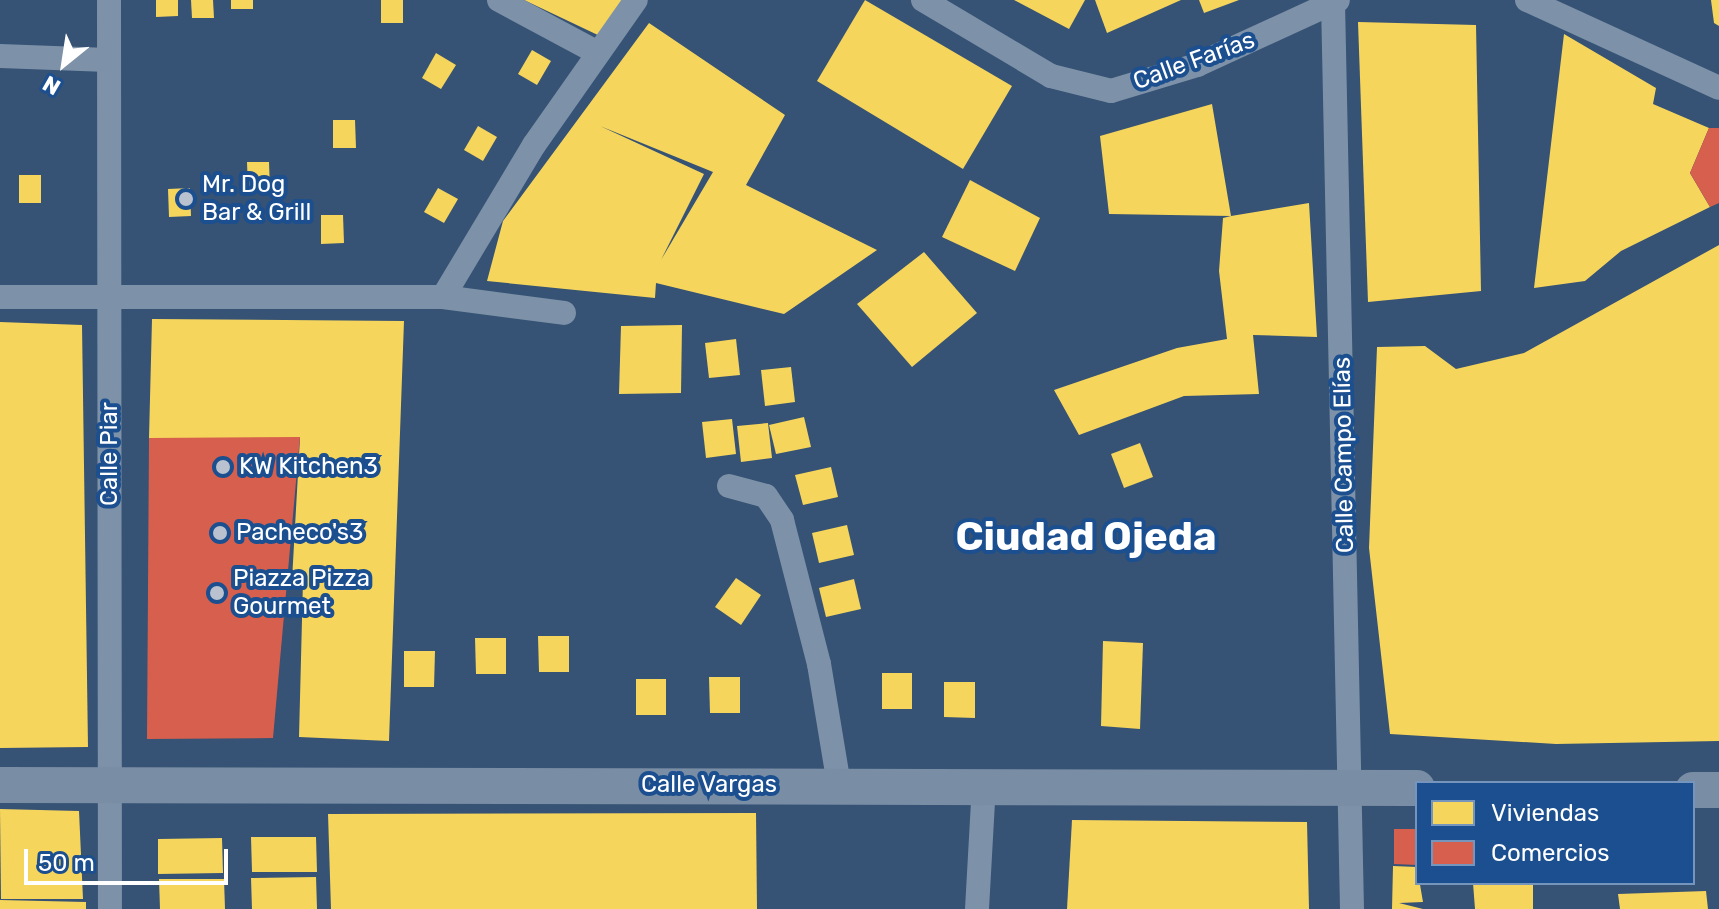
<!DOCTYPE html>
<html>
<head>
<meta charset="utf-8">
<style>
	body { margin:0 }
	#map { position:relative; width:1719px; height:909px; overflow:hidden; background:#365274; font-family:Rubik,sans-serif }
	div>[style] { position:absolute }
	[style*='--x'] { left:calc(var(--x)*1px); top:calc(var(--y)*1px); width:calc(var(--w)*1px); rotate:calc(var(--a)*1deg) }
	.homes>* { inset:0; background:#f6d55c }
	.shops>* { inset:0; background:#d6604d }
	.street>* { height:24px; margin:-12px; padding:0 12px; transform-origin:12px; border-radius:12px; background:#7d92a8 }
	.secondary>* { height:36px; margin:-18px; padding:0 18px; transform-origin:18px; border-radius:18px; background:#798da4 }
	.dots>* { width:22px; height:22px; translate:-50% -50%; box-sizing:border-box; border:4px solid #1b4f8f; border-radius:50% }
	span { translate:-50% -50%; white-space:nowrap; text-align:center; line-height:1.15; -webkit-text-stroke:8px #1b4f8f; paint-order:stroke }
	.street-label { font-size:24px; color:#fff }
	.poi-label { font-size:24px; color:#fff }
	.left { translate:0 -50%; text-align:left }
	.town-label { font-size:40px; color:#fff; font-weight:700 }
	.legend { position:absolute; left:1415px; top:781px; width:280px; height:104px; box-sizing:border-box; background:#1b4f8f; border:2px solid #7695bc; margin:0; padding:10px 14px; list-style:none; font-size:24px; color:#fff }
	.legend li { display:flex; align-items:center; gap:16px; height:40px }
	.legend b { width:40px; border:2px solid #7695bc }
	.north { position:absolute; left:24px; top:24px; width:80px; height:80px; -webkit-text-stroke:6px #1b4f8f; paint-order:stroke; rotate:210deg; font-size:22px; font-weight:700; line-height:32px; text-align:center; color:#fff }
	.north::after { content:''; display:block; margin:auto; width:28px; height:36px; background:#fff; clip-path:polygon(50% 0,100% 100%,50% 72%,0 100%) }
	.scale { position:absolute; left:24px; top:849px; width:204px; height:36px; box-sizing:border-box; border:4px solid #fff; border-top:0; padding-left:10px; font-size:24px; line-height:28px; white-space:nowrap; color:#fff; -webkit-text-stroke:6px #1b4f8f; paint-order:stroke }
</style>
</head>
<body>
<div id="map">
	<div class="homes">
		<div style="clip-path:polygon(156px 0,178px 0,178px 16px,156px 17px)"></div>
		<div style="clip-path:polygon(191px 0,213px 0,214px 18px,192px 18px)"></div>
		<div style="clip-path:polygon(231px 0,253px 0,253px 9px,231px 9px)"></div>
		<div style="clip-path:polygon(381px 0,403px 0,403px 23px,381px 23px)"></div>
		<div style="clip-path:polygon(524px 0,631px 0,602px 37px)"></div>
		<div style="clip-path:polygon(865px 0,1012px 86px,963px 169px,817px 81px)"></div>
		<div style="clip-path:polygon(1014px 0,1085px 0,1069px 29px)"></div>
		<div style="clip-path:polygon(1095px 0,1181px 0,1107px 33px)"></div>
		<div style="clip-path:polygon(1199px 0,1239px 0,1204px 13px)"></div>
		<div style="clip-path:polygon(1711px 0,1719px 0,1719px 26px,1714px 23px)"></div>
		<div style="clip-path:polygon(1358px 22px,1476px 25px,1481px 291px,1368px 302px)"></div>
		<div style="clip-path:polygon(evenodd,649px 23px,785px 115px,746px 185px,877px 250px,784px 314px,656px 283px,655px 298px,487px 281px,503px 221px,649px 23px,600px 126px,713px 172px,661px 260px,704px 174px,600px 126px)"></div>
		<div style="clip-path:polygon(1564px 34px,1656px 88px,1653px 104px,1709px 128px,1690px 173px,1710px 207px,1621px 251px,1585px 281px,1534px 288px)"></div>
		<div style="clip-path:polygon(532px 50px,551px 61px,537px 85px,518px 74px)"></div>
		<div style="clip-path:polygon(436px 53px,456px 65px,441px 89px,422px 78px)"></div>
		<div style="clip-path:polygon(1212px 104px,1231px 216px,1309px 203px,1317px 337px,1253px 335px,1259px 394px,1184px 396px,1079px 435px,1054px 390px,1177px 348px,1227px 339px,1219px 271px,1223px 218px,1231px 216px,1109px 214px,1100px 136px)"></div>
		<div style="clip-path:polygon(333px 120px,355px 120px,356px 148px,333px 148px)"></div>
		<div style="clip-path:polygon(478px 126px,497px 137px,483px 161px,464px 150px)"></div>
		<div style="clip-path:polygon(247px 162px,269px 162px,270px 190px,248px 190px)"></div>
		<div style="clip-path:polygon(19px 175px,41px 175px,41px 203px,19px 203px)"></div>
		<div style="clip-path:polygon(970px 180px,1040px 218px,1015px 271px,942px 237px)"></div>
		<div style="clip-path:polygon(190px 188px,191px 216px,169px 217px,168px 189px)"></div>
		<div style="clip-path:polygon(438px 188px,458px 199px,444px 223px,424px 212px)"></div>
		<div style="clip-path:polygon(321px 215px,343px 215px,344px 243px,321px 244px)"></div>
		<div style="clip-path:polygon(1719px 245px,1719px 741px,1556px 744px,1390px 734px,1369px 548px,1377px 347px,1425px 346px,1456px 369px,1524px 353px)"></div>
		<div style="clip-path:polygon(924px 252px,977px 313px,912px 367px,857px 304px)"></div>
		<div style="clip-path:polygon(152px 319px,404px 321px,389px 741px,299px 737px,303px 580px,292px 580px,300px 438px,149px 438px)"></div>
		<div style="clip-path:polygon(0 322px,82px 325px,88px 747px,0 748px)"></div>
		<div style="clip-path:polygon(682px 325px,681px 393px,619px 394px,621px 326px)"></div>
		<div style="clip-path:polygon(736px 339px,740px 375px,709px 378px,705px 343px)"></div>
		<div style="clip-path:polygon(791px 367px,795px 402px,765px 406px,761px 370px)"></div>
		<div style="clip-path:polygon(804px 417px,811px 447px,776px 454px,769px 425px)"></div>
		<div style="clip-path:polygon(732px 419px,736px 454px,706px 458px,702px 422px)"></div>
		<div style="clip-path:polygon(768px 423px,772px 458px,741px 462px,737px 426px)"></div>
		<div style="clip-path:polygon(1140px 443px,1153px 477px,1124px 488px,1111px 454px)"></div>
		<div style="clip-path:polygon(831px 467px,838px 497px,803px 505px,795px 475px)"></div>
		<div style="clip-path:polygon(847px 525px,854px 555px,819px 563px,812px 533px)"></div>
		<div style="clip-path:polygon(736px 578px,761px 595px,741px 625px,715px 607px)"></div>
		<div style="clip-path:polygon(854px 579px,861px 609px,826px 617px,819px 588px)"></div>
		<div style="clip-path:polygon(538px 636px,569px 636px,569px 672px,539px 672px)"></div>
		<div style="clip-path:polygon(475px 638px,506px 638px,506px 674px,476px 674px)"></div>
		<div style="clip-path:polygon(1103px 641px,1143px 643px,1140px 729px,1101px 726px)"></div>
		<div style="clip-path:polygon(404px 651px,435px 651px,434px 687px,404px 687px)"></div>
		<div style="clip-path:polygon(882px 673px,912px 673px,912px 709px,882px 709px)"></div>
		<div style="clip-path:polygon(709px 677px,740px 677px,740px 713px,710px 713px)"></div>
		<div style="clip-path:polygon(636px 679px,666px 679px,666px 715px,636px 715px)"></div>
		<div style="clip-path:polygon(944px 682px,975px 682px,975px 718px,944px 717px)"></div>
		<div style="clip-path:polygon(0 809px,79px 811px,83px 899px,1px 899px)"></div>
		<div style="clip-path:polygon(756px 813px,757px 909px,331px 909px,328px 814px)"></div>
		<div style="clip-path:polygon(1072px 820px,1307px 822px,1309px 909px,1067px 909px)"></div>
		<div style="clip-path:polygon(251px 837px,316px 837px,317px 872px,252px 872px)"></div>
		<div style="clip-path:polygon(222px 838px,223px 873px,158px 874px,158px 839px)"></div>
		<div style="clip-path:polygon(1393px 866px,1417px 867px,1423px 902px,1399px 903px,1423px 909px,1392px 909px)"></div>
		<div style="clip-path:polygon(316px 877px,317px 909px,252px 909px,251px 878px)"></div>
		<div style="clip-path:polygon(159px 879px,224px 879px,225px 909px,160px 909px)"></div>
		<div style="clip-path:polygon(1473px 883px,1533px 883px,1533px 909px,1475px 909px)"></div>
		<div style="clip-path:polygon(1706px 891px,1708px 909px,1620px 909px,1618px 894px)"></div>
		<div style="clip-path:polygon(0 900px,86px 902px,86px 909px,0 909px)"></div>
	</div>
	<div class="shops">
		<div style="clip-path:polygon(1709px 128px,1719px 128px,1719px 203px,1710px 207px,1690px 173px)"></div>
		<div style="clip-path:polygon(300px 437px,273px 738px,147px 739px,149px 438px)"></div>
		<div style="clip-path:polygon(1394px 829px,1417px 829px,1417px 865px,1394px 864px)"></div>
	</div>
	<div class="street">
		<div style="--x:109;--y:0;--w:909;--a:89.94"></div>
		<div style="--x:499;--y:0;--w:112;--a:28.2"></div>
		<div style="--x:923;--y:0;--w:149;--a:30.7"></div>
		<div style="--x:1051;--y:76;--w:62;--a:14"></div>
		<div style="--x:1111;--y:91;--w:90;--a:-16.8"></div>
		<div style="--x:1197;--y:65;--w:155;--a:-24.7"></div>
		<div style="--x:1527;--y:0;--w:211;--a:24.6"></div>
		<div style="--x:1333;--y:2;--w:907;--a:88.8"></div>
		<div style="--x:0;--y:56;--w:108;--a:2.1"></div>
		<div style="--x:0;--y:297;--w:443;--a:0"></div>
		<div style="--x:443;--y:297;--w:122;--a:7.5"></div>
		<div style="--x:443;--y:297;--w:177;--a:-59.1"></div>
		<div style="--x:534;--y:145;--w:177;--a:-54.9"></div>
		<div style="--x:729;--y:486;--w:38;--a:15"></div>
		<div style="--x:766;--y:496;--w:29;--a:56"></div>
		<div style="--x:782;--y:520;--w:149;--a:75.6"></div>
		<div style="--x:819;--y:664;--w:123;--a:80.6"></div>
		<div style="--x:977;--y:909;--w:124;--a:-86.8"></div>
	</div>
	<div class="secondary">
		<div style="--x:0;--y:785;--w:1417;--a:0.12"></div>
		<div style="--x:1693;--y:790;--w:26;--a:0"></div>
	</div>
	<div class="dots">
		<div style="left:186px;top:199px;background:#b9c2ce"></div>
		<div style="left:223px;top:467px;background:#b9c2ce"></div>
		<div style="left:220px;top:533px;background:#b9c2ce"></div>
		<div style="left:217px;top:593px;background:#b9c2ce"></div>
	</div>
	<div class="street-label">
		<span style="left:1194px;top:61px;rotate:-20deg">Calle Farías</span>
		<span style="left:110px;top:454px;rotate:-90deg">Calle Piar</span>
		<span style="left:1344px;top:455px;rotate:-91deg">Calle Campo Elías</span>
		<span style="left:709px;top:785px">Calle Vargas</span>
	</div>
	<div class="poi-label">
		<span class="left" style="left:202px;top:199px">Mr. Dog<br>Bar &amp; Grill</span>
		<span class="left" style="left:239px;top:467px">KW Kitchen3</span>
		<span class="left" style="left:236px;top:533px">Pacheco's3</span>
		<span class="left" style="left:233px;top:593px">Piazza Pizza<br>Gourmet</span>
	</div>
	<div class="town-label">
		<span style="left:1086px;top:537px">Ciudad Ojeda</span>
	</div>
	<ul class="legend">
	<li><b style="height:22px;background:#f6d55c"></b>Viviendas</li>
	<li><b style="height:22px;background:#d6604d"></b>Comercios</li>
	</ul>
	<div class="north">N</div>
	<div class="scale">50 m</div>
</div>
</body>
</html>
